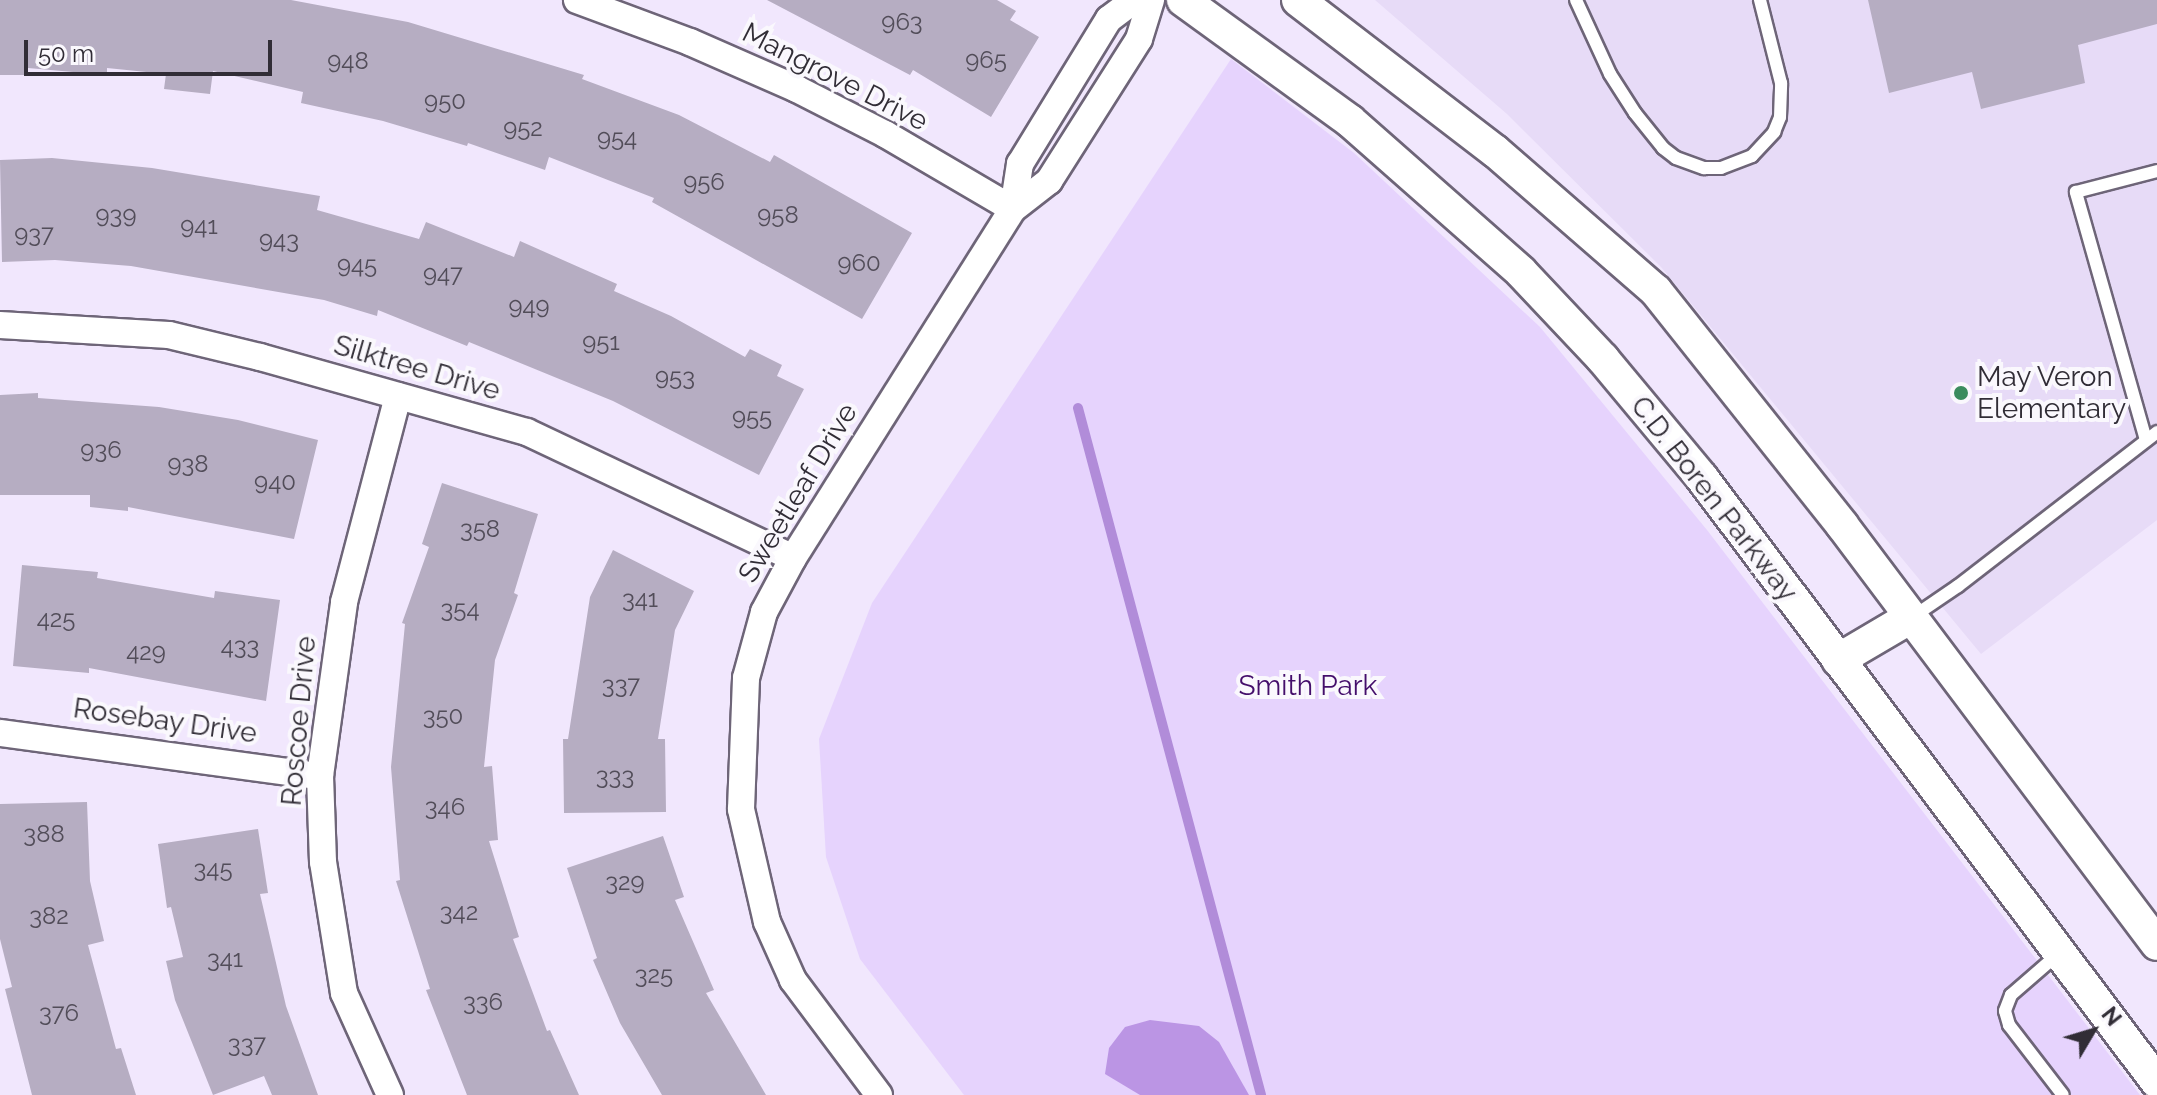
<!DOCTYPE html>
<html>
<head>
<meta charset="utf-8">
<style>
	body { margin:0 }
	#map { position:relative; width:2157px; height:1095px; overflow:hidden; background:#f1e7fd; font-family:Raleway,sans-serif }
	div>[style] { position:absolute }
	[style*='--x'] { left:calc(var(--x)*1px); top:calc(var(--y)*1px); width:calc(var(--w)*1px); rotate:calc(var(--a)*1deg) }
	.built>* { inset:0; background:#e7dbf7 }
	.green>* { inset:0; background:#e6d3fd }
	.forest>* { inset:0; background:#bb95e4 }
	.stream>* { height:10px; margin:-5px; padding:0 5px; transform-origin:5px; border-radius:5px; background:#b18cd9 }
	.building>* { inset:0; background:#b6adc2 }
	.roads { filter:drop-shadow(2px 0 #6e6578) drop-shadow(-2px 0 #6e6578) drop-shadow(0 2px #6e6578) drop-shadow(0 -2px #6e6578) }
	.service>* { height:12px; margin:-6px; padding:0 6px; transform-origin:6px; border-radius:6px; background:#fff }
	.minor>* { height:26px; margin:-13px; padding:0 13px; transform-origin:13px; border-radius:13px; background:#fff }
	.tertiary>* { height:32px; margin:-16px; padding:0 16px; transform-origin:16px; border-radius:16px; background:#fff }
	.dots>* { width:22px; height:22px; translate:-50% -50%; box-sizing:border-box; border:4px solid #faf8fd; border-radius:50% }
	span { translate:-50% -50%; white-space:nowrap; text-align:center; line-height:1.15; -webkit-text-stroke:8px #faf8fd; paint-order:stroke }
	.number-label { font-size:24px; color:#524d59 }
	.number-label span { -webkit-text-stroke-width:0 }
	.street-label { font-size:28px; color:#312d36 }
	.poi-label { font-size:28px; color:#312d36 }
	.left { translate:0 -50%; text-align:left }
	.park-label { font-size:28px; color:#440e6b }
	.north { position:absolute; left:2053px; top:991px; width:80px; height:80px; -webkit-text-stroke:6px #faf8fd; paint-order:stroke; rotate:52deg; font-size:22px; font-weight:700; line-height:32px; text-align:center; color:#312d36 }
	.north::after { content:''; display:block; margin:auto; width:28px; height:36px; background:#312d36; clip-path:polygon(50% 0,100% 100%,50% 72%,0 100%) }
	.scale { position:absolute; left:24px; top:40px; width:248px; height:36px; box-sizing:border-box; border:4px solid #312d36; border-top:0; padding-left:10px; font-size:24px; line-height:28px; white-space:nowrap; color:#312d36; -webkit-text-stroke:6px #faf8fd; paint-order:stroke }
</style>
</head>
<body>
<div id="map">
	<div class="built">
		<div style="clip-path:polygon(1375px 0,2157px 0,2157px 520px,1981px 654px,1661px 267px,1507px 114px)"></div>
	</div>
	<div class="green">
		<div style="clip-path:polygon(1231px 59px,1354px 153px,1540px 327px,1707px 530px,2140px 1095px,964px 1095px,860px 959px,826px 857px,819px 739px,872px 603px)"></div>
	</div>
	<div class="forest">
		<div style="clip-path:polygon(1150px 1020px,1199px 1026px,1219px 1042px,1249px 1095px,1140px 1095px,1105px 1074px,1109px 1048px,1125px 1027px)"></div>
	</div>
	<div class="stream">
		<div style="--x:1078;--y:408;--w:711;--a:75.08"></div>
	</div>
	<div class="building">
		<div style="clip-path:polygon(0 0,291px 0,408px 22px,584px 75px,582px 79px,679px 115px,770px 162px,774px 155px,912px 233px,862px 319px,652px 202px,654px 198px,549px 157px,545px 170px,468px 143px,467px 146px,383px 121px,301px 103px,303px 92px,213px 71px,210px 94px,164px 89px,166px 74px,107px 68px,107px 75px,28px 68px,28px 75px,0 75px)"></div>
		<div style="clip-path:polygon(767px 0,997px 0,1016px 11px,1010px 20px,1039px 37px,991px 117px,913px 70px,910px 75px)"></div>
		<div style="clip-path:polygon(1868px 0,2157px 0,2157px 24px,2078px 45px,2085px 83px,1981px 109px,1972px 72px,1889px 93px)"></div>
		<div style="clip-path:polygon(52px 158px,152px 168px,320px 196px,317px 210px,419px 239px,426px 222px,514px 257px,520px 241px,617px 284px,614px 291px,671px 316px,745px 357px,750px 349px,782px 365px,777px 376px,804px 389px,759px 475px,613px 401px,469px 342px,467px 346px,378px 310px,377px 316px,324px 300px,131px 266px,55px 260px,2px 262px,0 160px)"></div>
		<div style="clip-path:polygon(38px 393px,38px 398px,159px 407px,238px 420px,318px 440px,294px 539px,128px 507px,128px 511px,90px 507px,90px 495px,0 495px,0 395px)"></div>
		<div style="clip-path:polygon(442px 483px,538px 514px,514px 593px,518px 595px,495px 660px,484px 767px,492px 766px,498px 840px,489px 841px,519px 937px,513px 939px,547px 1031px,550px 1030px,579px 1095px,467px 1095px,426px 990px,430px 989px,396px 881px,400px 880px,391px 767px,405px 624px,402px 623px,429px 547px,422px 544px)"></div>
		<div style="clip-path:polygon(613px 550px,694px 591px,675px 630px,658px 739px,665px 739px,666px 812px,564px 813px,563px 739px,568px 739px,590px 597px)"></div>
		<div style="clip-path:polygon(22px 565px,98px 572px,97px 578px,214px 598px,215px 591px,280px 600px,266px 701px,89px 668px,89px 673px,13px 666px)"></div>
		<div style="clip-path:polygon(87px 802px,90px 881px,104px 941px,88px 945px,116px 1049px,121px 1048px,136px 1095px,32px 1095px,5px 989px,12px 987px,0 939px,0 804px)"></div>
		<div style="clip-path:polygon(258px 829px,268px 893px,260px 894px,286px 1006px,318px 1095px,272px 1095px,264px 1076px,213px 1095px,175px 1000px,166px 961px,183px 957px,171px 907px,167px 908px,158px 844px)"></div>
		<div style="clip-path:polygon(663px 836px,684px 897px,675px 900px,714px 990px,706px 993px,766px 1095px,662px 1095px,620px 1023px,593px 960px,597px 958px,567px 868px)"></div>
	</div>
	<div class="roads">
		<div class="service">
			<div style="--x:1576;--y:0;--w:81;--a:65.3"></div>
			<div style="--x:1610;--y:74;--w:46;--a:57.3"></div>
			<div style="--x:1635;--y:113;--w:45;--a:51.3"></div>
			<div style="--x:1663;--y:148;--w:16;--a:38"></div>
			<div style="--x:1676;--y:158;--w:30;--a:20"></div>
			<div style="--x:1704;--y:168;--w:17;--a:0"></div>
			<div style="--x:1721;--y:168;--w:33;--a:-21"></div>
			<div style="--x:1752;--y:156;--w:33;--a:-47"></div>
			<div style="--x:1774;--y:132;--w:16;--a:-68"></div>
			<div style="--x:1780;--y:117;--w:34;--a:-88"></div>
			<div style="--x:1781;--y:83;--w:86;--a:-104.2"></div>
			<div style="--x:2146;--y:440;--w:258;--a:-105.8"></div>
			<div style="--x:2076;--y:192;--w:84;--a:-14.5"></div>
			<div style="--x:1914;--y:616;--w:53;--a:-34.3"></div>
			<div style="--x:1958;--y:586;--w:252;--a:-37.7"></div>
			<div style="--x:2057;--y:955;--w:61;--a:139"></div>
			<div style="--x:2011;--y:995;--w:17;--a:111"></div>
			<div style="--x:2005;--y:1011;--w:15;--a:74"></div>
			<div style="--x:2009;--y:1025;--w:88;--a:52.4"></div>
		</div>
		<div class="minor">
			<div style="--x:577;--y:0;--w:121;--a:20.4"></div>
			<div style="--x:690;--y:42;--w:117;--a:23.7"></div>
			<div style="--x:797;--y:89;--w:99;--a:27.1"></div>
			<div style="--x:885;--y:134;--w:148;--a:30.4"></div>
			<div style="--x:1013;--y:209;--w:46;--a:-81.2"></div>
			<div style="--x:1020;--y:164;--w:170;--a:-58.5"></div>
			<div style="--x:1109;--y:19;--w:31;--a:-37"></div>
			<div style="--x:0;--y:325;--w:169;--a:3.4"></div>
			<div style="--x:169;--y:335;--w:94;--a:13.6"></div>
			<div style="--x:260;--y:357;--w:277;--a:15.7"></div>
			<div style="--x:527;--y:432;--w:294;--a:25.3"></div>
			<div style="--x:0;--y:733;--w:323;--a:7.7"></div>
			<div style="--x:390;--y:1095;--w:112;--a:-114.3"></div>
			<div style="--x:344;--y:993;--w:133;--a:-99.1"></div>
			<div style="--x:323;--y:862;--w:86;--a:-92"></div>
			<div style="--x:320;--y:776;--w:176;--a:-82.1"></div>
			<div style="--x:344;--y:602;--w:213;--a:-75.3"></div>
			<div style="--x:879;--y:1095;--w:144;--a:-126.8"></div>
			<div style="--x:793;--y:980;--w:64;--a:-114.1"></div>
			<div style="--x:767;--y:922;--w:116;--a:-103"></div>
			<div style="--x:741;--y:809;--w:131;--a:-87.8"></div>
			<div style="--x:746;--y:678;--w:68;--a:-74.7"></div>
			<div style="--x:764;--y:612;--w:61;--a:-61.8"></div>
			<div style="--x:793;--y:558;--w:413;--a:-57.8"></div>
			<div style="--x:1013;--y:209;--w:46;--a:-37.9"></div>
			<div style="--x:1049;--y:181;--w:168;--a:-57.6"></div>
			<div style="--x:1139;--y:39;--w:41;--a:-72.9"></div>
		</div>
		<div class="tertiary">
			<div style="--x:1183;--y:0;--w:206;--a:35.9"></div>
			<div style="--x:1350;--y:121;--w:228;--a:41.4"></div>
			<div style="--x:1521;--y:272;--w:120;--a:46.7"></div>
			<div style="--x:1603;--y:359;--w:155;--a:50.2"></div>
			<div style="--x:1702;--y:478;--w:756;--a:53.01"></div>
			<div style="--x:1298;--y:0;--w:248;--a:37.5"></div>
			<div style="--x:1495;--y:151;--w:213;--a:41"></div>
			<div style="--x:1656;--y:291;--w:299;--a:51.5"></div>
			<div style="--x:1842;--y:525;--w:524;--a:53.06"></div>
			<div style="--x:1838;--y:660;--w:85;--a:-30.5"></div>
		</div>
	</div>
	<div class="dots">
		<div style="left:1961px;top:393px;background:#3b8c5e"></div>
	</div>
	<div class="number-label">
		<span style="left:902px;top:22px">963</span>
		<span style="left:986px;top:60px">965</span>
		<span style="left:348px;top:61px">948</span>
		<span style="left:445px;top:101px">950</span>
		<span style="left:523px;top:128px">952</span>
		<span style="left:617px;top:138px">954</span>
		<span style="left:704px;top:182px">956</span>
		<span style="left:116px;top:215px">939</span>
		<span style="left:778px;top:215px">958</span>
		<span style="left:199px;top:226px">941</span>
		<span style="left:34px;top:234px">937</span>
		<span style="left:279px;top:240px">943</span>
		<span style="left:859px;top:263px">960</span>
		<span style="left:357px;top:265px">945</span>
		<span style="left:443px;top:274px">947</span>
		<span style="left:529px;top:306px">949</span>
		<span style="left:601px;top:342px">951</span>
		<span style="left:675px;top:377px">953</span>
		<span style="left:752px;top:417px">955</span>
		<span style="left:101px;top:450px">936</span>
		<span style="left:188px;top:464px">938</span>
		<span style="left:275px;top:482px">940</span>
		<span style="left:480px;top:529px">358</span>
		<span style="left:640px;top:599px">341</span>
		<span style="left:460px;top:609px">354</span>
		<span style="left:56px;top:619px">425</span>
		<span style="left:240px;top:646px">433</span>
		<span style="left:146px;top:652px">429</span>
		<span style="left:621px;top:685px">337</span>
		<span style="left:443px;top:716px">350</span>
		<span style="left:615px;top:776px">333</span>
		<span style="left:445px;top:807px">346</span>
		<span style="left:44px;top:834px">388</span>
		<span style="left:213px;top:869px">345</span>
		<span style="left:625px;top:882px">329</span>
		<span style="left:459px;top:912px">342</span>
		<span style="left:49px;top:916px">382</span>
		<span style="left:225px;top:959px">341</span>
		<span style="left:654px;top:975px">325</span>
		<span style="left:483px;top:1002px">336</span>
		<span style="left:59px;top:1013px">376</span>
		<span style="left:247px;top:1044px">337</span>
	</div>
	<div class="street-label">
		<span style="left:835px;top:77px;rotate:27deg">Mangrove Drive</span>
		<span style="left:417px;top:368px;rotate:16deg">Silktree Drive</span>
		<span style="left:798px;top:493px;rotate:-59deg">Sweetleaf Drive</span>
		<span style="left:1714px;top:499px;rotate:52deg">C.D. Boren Parkway</span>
		<span style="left:165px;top:721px;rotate:8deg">Rosebay Drive</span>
		<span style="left:299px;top:721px;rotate:-85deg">Roscoe Drive</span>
	</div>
	<div class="poi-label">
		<span class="left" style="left:1977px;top:393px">May Veron<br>Elementary</span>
	</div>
	<div class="park-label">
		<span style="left:1308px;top:686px">Smith Park</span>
	</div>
	<div class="north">N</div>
	<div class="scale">50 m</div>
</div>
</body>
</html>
